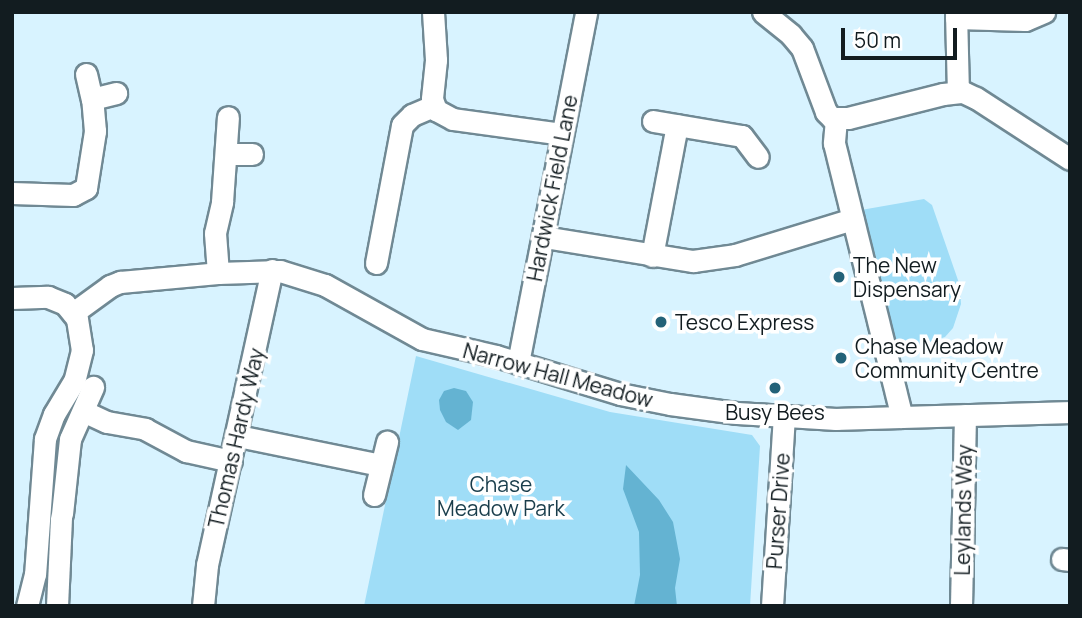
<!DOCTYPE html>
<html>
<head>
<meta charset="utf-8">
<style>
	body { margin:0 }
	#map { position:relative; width:1082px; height:618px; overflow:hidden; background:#d8f3ff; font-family:Manrope,sans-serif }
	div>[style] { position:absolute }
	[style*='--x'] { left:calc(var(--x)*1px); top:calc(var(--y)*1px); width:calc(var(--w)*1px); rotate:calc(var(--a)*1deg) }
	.green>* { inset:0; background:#9fddf7 }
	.water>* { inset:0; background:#64b3d2 }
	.roads { filter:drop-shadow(2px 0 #708994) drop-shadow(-2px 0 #708994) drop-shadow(0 2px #708994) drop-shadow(0 -2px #708994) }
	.minor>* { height:21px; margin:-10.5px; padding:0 10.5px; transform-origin:10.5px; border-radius:10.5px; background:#fff }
	.dots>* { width:19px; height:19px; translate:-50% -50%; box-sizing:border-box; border:4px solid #fff; border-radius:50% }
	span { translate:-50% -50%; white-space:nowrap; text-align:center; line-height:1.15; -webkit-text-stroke:7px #fff; paint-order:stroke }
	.street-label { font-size:21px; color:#121c20 }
	.poi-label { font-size:21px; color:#121c20 }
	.left { translate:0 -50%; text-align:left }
	.park-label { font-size:21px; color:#193d4b }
	.frame { position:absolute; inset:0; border:14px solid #121c20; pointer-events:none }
	.scale { position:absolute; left:841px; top:28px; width:116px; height:32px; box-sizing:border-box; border:4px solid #121c20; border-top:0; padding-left:9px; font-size:21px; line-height:24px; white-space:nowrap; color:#121c20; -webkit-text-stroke:5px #fff; paint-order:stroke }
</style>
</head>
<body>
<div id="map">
	<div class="green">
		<div style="clip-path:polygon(924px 199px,932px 205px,960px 286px,961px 304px,953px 328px,945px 337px,896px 353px,861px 210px)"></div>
		<div style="clip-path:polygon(416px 356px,610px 412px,752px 435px,760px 446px,750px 606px,364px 606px)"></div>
	</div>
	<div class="water">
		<div style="clip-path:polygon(454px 388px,466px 391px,473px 402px,471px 420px,458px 430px,446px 422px,440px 410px,439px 400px,444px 391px)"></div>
		<div style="clip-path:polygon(626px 465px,659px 500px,673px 522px,680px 559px,675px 588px,677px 606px,634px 606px,640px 575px,639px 532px,623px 489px)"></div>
	</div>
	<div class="roads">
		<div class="minor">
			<div style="--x:433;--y:12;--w:48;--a:86.4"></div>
			<div style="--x:436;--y:60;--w:39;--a:96"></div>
			<div style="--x:432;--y:99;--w:12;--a:70"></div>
			<div style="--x:436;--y:110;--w:19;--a:28"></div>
			<div style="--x:453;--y:119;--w:110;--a:7.8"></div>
			<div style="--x:763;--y:12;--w:36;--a:39"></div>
			<div style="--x:791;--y:35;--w:17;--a:50"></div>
			<div style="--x:802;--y:48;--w:68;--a:69.4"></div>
			<div style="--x:826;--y:112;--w:8;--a:45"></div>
			<div style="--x:832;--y:118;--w:16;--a:0"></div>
			<div style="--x:848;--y:118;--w:98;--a:-14.2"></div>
			<div style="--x:943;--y:94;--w:20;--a:-6"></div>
			<div style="--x:963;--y:92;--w:14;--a:25"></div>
			<div style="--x:976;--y:98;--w:112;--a:33"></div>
			<div style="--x:956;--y:12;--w:80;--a:88.6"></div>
			<div style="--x:956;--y:18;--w:69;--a:1.7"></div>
			<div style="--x:1025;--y:20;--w:21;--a:-23"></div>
			<div style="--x:86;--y:74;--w:26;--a:77"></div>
			<div style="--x:92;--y:99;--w:25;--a:-14"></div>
			<div style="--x:836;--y:119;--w:24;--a:95"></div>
			<div style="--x:834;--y:143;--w:282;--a:76.1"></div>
			<div style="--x:653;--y:121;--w:90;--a:9.6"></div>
			<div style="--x:742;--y:136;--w:26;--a:53"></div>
			<div style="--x:227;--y:154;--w:25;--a:0"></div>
			<div style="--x:12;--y:193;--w:61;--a:1.9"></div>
			<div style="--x:73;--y:195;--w:15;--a:-28"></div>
			<div style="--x:86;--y:188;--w:58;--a:-81"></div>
			<div style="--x:95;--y:131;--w:32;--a:-95"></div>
			<div style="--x:544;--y:237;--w:151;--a:9.2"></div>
			<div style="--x:693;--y:261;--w:42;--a:-8.1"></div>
			<div style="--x:735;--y:255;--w:123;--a:-17"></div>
			<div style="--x:652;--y:256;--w:133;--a:-79.2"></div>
			<div style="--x:376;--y:263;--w:140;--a:-79.3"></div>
			<div style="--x:402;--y:125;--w:14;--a:-45"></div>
			<div style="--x:412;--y:115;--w:23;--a:-23"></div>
			<div style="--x:218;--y:273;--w:40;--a:-94.3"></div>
			<div style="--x:215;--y:233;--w:32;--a:-77"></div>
			<div style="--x:222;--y:202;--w:85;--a:-86"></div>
			<div style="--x:12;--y:298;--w:36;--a:-2"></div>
			<div style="--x:48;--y:297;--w:18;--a:22"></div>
			<div style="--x:65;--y:304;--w:19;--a:51"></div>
			<div style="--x:77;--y:319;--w:31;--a:81"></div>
			<div style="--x:82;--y:350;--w:32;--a:104"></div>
			<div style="--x:74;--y:381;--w:39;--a:121"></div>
			<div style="--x:54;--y:414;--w:27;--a:110"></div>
			<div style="--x:45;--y:439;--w:135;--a:94.2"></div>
			<div style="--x:35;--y:574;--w:33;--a:104"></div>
			<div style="--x:73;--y:313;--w:46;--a:-36.1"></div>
			<div style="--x:110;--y:286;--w:11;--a:-22"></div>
			<div style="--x:120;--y:282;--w:98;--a:-5.2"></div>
			<div style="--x:218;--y:273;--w:62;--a:-1.8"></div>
			<div style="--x:280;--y:271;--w:47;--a:17.3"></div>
			<div style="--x:325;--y:285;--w:111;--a:29.1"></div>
			<div style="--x:422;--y:339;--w:76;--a:12.9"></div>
			<div style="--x:496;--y:356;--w:130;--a:17"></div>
			<div style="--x:620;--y:394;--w:51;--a:11.3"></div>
			<div style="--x:670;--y:404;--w:68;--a:7.7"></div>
			<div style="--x:737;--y:413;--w:99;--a:3.5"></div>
			<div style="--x:836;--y:419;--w:234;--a:-1.7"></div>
			<div style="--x:518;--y:363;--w:358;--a:-79"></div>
			<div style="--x:83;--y:411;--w:26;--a:25"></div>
			<div style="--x:107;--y:422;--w:39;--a:10"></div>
			<div style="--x:145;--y:429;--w:47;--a:28.2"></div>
			<div style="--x:186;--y:451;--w:46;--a:12.5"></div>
			<div style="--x:238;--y:436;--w:146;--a:11.5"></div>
			<div style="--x:374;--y:495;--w:55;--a:-76.2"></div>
			<div style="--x:62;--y:514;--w:75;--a:-83.9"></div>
			<div style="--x:70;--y:439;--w:57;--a:-66.1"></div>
			<div style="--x:1062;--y:559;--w:8;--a:7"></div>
			<div style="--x:57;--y:606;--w:88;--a:-87.4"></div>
			<div style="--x:203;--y:606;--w:41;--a:-84.4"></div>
			<div style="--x:207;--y:565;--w:302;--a:-77.6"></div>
			<div style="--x:772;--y:606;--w:190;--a:-86.4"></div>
			<div style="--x:961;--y:606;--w:191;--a:-88.8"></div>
		</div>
	</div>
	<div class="dots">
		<div style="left:839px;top:277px;background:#246278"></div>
		<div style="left:661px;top:322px;background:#246278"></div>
		<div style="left:841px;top:358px;background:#246278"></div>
		<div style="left:775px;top:388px;background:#246278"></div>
	</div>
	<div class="street-label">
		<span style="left:552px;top:188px;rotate:-79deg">Hardwick Field Lane</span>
		<span style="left:558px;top:375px;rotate:15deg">Narrow Hall Meadow</span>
		<span style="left:236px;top:438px;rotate:-77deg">Thomas Hardy Way</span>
		<span style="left:963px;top:510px;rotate:-89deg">Leylands Way</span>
		<span style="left:778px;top:511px;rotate:-86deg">Purser Drive</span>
	</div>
	<div class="poi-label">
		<span class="left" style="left:853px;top:277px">The New<br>Dispensary</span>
		<span class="left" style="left:675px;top:322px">Tesco Express</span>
		<span class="left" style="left:855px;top:358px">Chase Meadow<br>Community Centre</span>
		<span style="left:775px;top:412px">Busy Bees</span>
	</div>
	<div class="park-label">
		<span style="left:501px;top:496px">Chase<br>Meadow Park</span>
	</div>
	<div class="frame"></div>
	<div class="scale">50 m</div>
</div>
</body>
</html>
